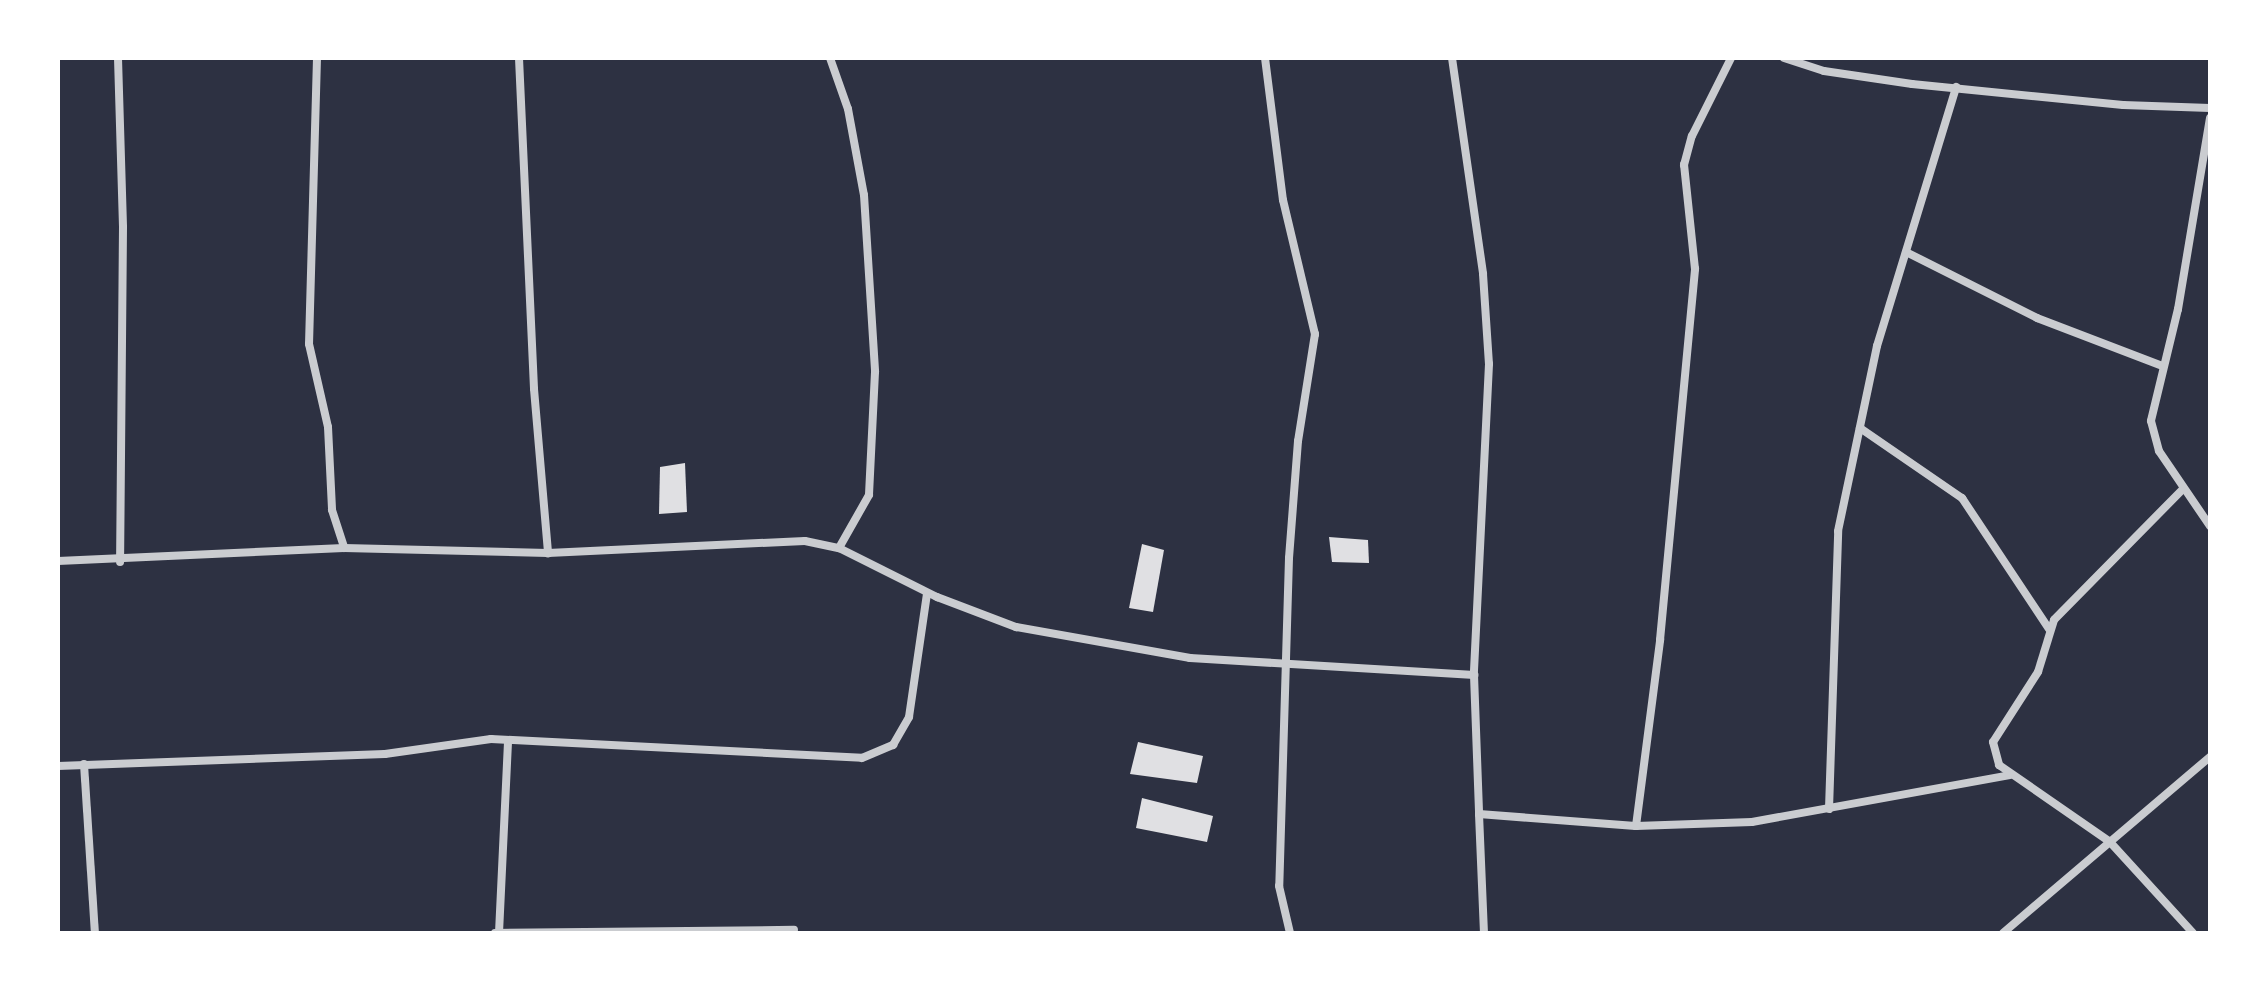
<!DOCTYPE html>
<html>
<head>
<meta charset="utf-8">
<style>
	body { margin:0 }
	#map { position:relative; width:2268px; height:991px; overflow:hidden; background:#2d3142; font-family:Georgia,serif }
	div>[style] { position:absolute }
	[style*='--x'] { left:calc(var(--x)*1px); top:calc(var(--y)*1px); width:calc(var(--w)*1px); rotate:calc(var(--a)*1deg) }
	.building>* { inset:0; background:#e0e0e3 }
	.minor>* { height:8px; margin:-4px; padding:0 4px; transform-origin:4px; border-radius:4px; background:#caccd0 }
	span { translate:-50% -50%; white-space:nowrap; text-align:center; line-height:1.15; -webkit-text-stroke:7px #fff; paint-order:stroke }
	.frame { position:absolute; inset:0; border:60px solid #fff; pointer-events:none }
</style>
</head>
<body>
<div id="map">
	<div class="building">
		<div style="clip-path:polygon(685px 463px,687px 512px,659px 514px,660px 467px)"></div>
		<div style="clip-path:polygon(1329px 537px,1368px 540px,1369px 563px,1332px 562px)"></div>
		<div style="clip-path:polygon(1142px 544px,1164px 550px,1153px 612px,1129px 608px)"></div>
		<div style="clip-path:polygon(1138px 742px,1203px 756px,1197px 783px,1130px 774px)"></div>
		<div style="clip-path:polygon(1142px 798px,1213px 816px,1207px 842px,1136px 828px)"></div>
	</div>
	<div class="minor">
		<div style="--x:118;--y:58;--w:169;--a:88.3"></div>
		<div style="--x:123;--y:227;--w:335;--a:90.5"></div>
		<div style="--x:317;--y:58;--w:286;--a:91.6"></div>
		<div style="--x:309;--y:344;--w:85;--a:77.1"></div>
		<div style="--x:328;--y:427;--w:83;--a:87.2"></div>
		<div style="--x:332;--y:510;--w:40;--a:72"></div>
		<div style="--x:519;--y:58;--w:331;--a:87.4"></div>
		<div style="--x:534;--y:389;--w:165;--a:85.1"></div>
		<div style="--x:830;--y:58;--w:54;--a:70.6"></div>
		<div style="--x:848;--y:109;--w:87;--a:79.5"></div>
		<div style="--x:864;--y:195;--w:177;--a:86.4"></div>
		<div style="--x:875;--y:372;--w:123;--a:92.8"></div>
		<div style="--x:869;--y:495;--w:61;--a:119.5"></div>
		<div style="--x:1265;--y:58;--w:143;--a:82.8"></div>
		<div style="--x:1283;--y:200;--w:138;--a:76.6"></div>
		<div style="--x:1315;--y:334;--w:108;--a:99"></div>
		<div style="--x:1298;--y:441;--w:117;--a:94.4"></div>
		<div style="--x:1289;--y:558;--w:328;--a:91.7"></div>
		<div style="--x:1279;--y:886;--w:48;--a:76.8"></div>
		<div style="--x:1452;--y:58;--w:218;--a:81.8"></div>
		<div style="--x:1483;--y:274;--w:90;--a:86.2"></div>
		<div style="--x:1489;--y:364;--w:311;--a:92.8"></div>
		<div style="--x:1474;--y:675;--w:139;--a:87.9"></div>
		<div style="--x:1479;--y:814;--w:157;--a:4.4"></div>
		<div style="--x:1636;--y:826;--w:188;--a:-82.6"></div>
		<div style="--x:1660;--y:640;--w:373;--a:-84.6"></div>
		<div style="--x:1695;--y:269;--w:105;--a:-96"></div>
		<div style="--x:1684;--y:165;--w:30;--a:-75"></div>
		<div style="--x:1692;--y:136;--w:87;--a:-63.4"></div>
		<div style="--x:1784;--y:58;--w:42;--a:18"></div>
		<div style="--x:1824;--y:71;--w:89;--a:8.4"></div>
		<div style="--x:1912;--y:84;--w:212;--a:5.7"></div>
		<div style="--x:2123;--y:105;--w:87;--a:2"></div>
		<div style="--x:2210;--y:118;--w:194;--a:99.5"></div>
		<div style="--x:2178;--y:309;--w:115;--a:103.6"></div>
		<div style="--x:2151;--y:421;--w:31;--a:75"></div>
		<div style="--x:2159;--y:451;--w:91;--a:55.8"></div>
		<div style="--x:1906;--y:252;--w:147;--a:26.7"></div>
		<div style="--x:2037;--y:318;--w:135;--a:20.9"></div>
		<div style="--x:1860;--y:428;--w:124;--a:34.5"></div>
		<div style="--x:1962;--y:498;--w:157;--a:56.4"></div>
		<div style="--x:2182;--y:490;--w:182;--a:134.6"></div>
		<div style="--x:2054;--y:620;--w:54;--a:107.1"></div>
		<div style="--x:2038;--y:672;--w:83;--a:122.7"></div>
		<div style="--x:1993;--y:742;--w:24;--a:75"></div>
		<div style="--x:1999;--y:765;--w:135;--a:34.7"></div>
		<div style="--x:2110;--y:842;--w:123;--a:47.6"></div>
		<div style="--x:58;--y:561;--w:286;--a:-2.6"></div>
		<div style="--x:344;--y:548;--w:204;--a:1.4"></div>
		<div style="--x:548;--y:553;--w:257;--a:-2.7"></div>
		<div style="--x:805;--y:541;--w:35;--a:12"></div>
		<div style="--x:839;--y:548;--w:110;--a:26.6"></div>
		<div style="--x:937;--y:597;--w:85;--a:20.8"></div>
		<div style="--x:1016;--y:627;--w:177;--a:10.1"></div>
		<div style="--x:1190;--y:658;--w:285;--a:3.4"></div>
		<div style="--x:84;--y:764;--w:169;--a:86.3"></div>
		<div style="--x:58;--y:766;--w:327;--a:-2.1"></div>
		<div style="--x:385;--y:754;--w:107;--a:-8.1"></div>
		<div style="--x:491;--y:739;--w:371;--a:2.9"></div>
		<div style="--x:862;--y:758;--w:34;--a:-23"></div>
		<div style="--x:893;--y:745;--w:32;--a:-60"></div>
		<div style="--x:909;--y:717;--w:125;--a:-81.7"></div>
		<div style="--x:1829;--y:809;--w:278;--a:-88.1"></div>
		<div style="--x:1838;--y:531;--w:189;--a:-78.1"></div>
		<div style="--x:1877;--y:346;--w:271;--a:-73"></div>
		<div style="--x:1479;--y:814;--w:119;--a:87.6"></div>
		<div style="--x:1636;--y:826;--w:116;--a:-2"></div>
		<div style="--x:1752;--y:822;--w:262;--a:-10.3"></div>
		<div style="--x:495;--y:933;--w:299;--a:-0.6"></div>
		<div style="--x:499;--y:933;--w:192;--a:-87.3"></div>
		<div style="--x:2003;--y:933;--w:272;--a:-40.4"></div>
	</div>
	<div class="frame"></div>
</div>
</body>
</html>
